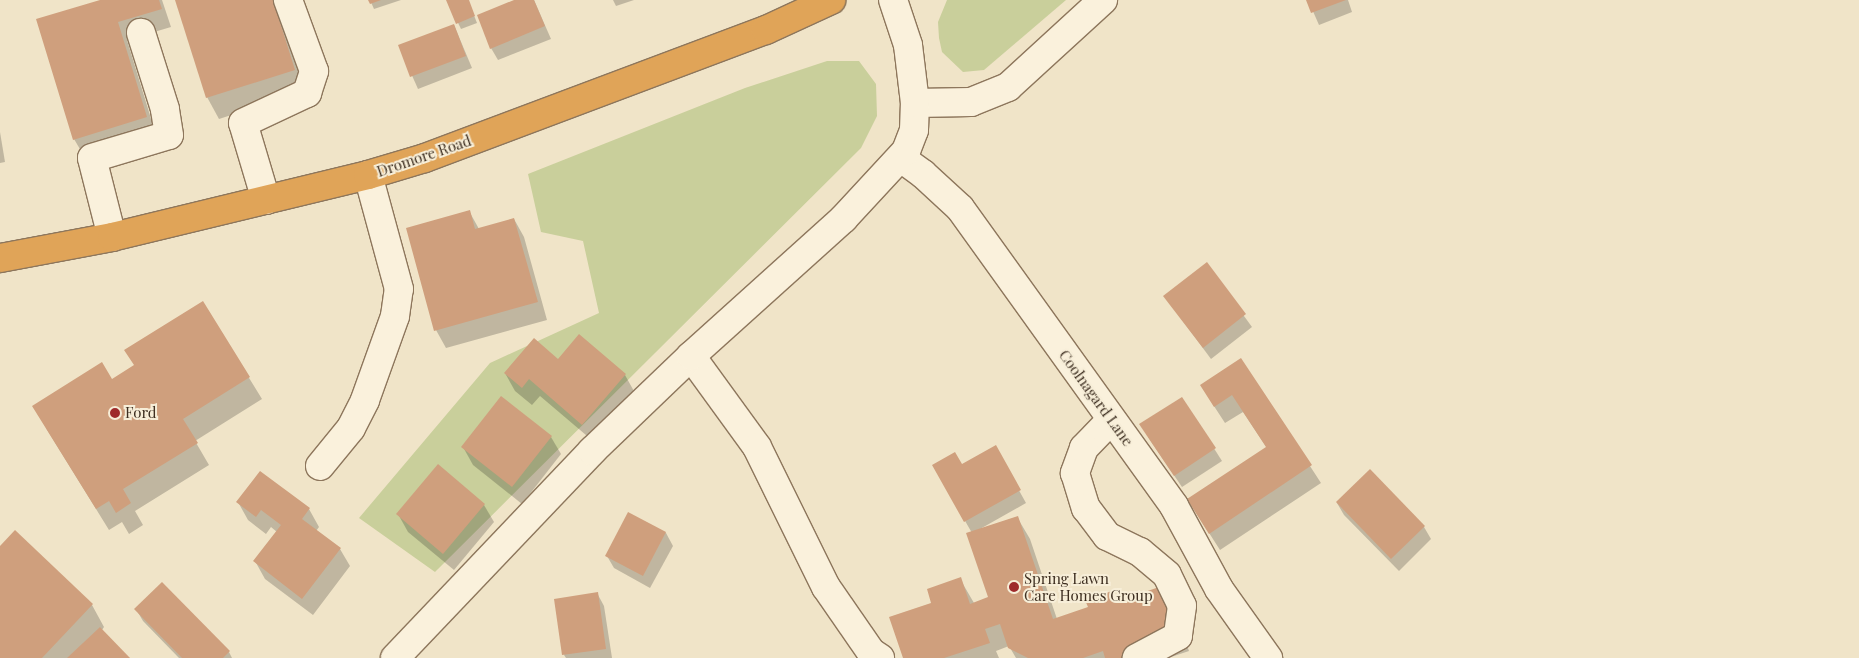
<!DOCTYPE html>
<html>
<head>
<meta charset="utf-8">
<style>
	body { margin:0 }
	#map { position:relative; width:1859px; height:658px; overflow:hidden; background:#f0e4c8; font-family:"Playfair Display",serif }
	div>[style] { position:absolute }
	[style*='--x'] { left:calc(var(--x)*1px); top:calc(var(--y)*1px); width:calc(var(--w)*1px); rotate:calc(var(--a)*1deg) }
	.green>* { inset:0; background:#c9cf9b }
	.shadow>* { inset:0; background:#0003 }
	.building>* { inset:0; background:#cf9f7d }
	.roads { filter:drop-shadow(1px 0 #8d765c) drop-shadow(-1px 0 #8d765c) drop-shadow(0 1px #8d765c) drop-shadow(0 -1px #8d765c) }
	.minor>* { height:28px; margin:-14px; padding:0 14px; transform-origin:14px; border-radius:14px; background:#faf1dc }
	.highway>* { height:28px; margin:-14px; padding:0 14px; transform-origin:14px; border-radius:14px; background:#e0a458 }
	.dots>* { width:14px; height:14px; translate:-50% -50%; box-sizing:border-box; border:2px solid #f7eed8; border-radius:50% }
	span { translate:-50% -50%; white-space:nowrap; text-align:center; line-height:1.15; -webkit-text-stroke:4px #f7eed8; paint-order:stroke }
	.street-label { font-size:15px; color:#3d2e20 }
	.poi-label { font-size:15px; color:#3d2e20 }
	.left { translate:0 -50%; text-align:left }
</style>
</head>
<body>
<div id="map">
	<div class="green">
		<div style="clip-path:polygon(947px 0,1066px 0,984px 70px,963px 72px,942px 52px,939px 38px,938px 22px)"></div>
		<div style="clip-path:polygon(827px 61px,859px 61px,876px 84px,877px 116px,861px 148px,435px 572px,359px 518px,490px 363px,599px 313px,583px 241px,541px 232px,528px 174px,745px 88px)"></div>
	</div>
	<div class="shadow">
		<div style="clip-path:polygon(105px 0,162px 0,171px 27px,127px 40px,156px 135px,84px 156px,74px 139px)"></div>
		<div style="clip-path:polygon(176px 0,277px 0,306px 91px,219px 119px,207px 97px)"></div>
		<div style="clip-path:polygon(370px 0,401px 0,374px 9px)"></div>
		<div style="clip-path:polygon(447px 0,468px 0,477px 23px,461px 29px)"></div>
		<div style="clip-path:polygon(518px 0,534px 0,551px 39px,498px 60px,491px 48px)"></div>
		<div style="clip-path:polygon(613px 0,634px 0,616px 6px)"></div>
		<div style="clip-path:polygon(1308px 0,1348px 0,1352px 12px,1319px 25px)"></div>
		<div style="clip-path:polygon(454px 25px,472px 68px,418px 89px,399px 46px)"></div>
		<div style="clip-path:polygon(0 132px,5px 162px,0 163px)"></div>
		<div style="clip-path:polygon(469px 211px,479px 229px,514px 219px,524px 237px,547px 320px,446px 348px,436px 330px)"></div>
		<div style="clip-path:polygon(1206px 264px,1252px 327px,1211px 359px,1165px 297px)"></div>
		<div style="clip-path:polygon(203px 303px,262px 399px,195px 441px,209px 465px,135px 511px,143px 525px,129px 534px,122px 522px,109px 530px,46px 428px,135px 366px)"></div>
		<div style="clip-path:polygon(579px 336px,625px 375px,635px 393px,593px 441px,540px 396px,532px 405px,515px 391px,505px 373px,558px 361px)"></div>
		<div style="clip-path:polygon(1241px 360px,1321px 483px,1220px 550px,1188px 500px,1267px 448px,1243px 412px,1225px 423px,1212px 403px)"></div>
		<div style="clip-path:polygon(1182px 398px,1222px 461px,1182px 487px,1148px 437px)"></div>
		<div style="clip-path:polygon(551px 437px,561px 454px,522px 504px,473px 465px,463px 447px)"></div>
		<div style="clip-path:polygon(995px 447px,1026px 503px,980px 529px,1017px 517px,1030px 539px,1057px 619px,1090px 607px,1112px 593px,1117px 602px,1174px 609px,1189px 651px,1168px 658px,1016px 658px,1009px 646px,996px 651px,999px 658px,905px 658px,933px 604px,960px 579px,974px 603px,990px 598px,972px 533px,933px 465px,961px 466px)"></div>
		<div style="clip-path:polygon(438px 466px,484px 505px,494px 522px,454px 570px,408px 532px,398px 514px)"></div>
		<div style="clip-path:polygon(1370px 471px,1424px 527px,1431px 539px,1399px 571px,1344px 515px,1337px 503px)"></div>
		<div style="clip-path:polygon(238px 502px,309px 509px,319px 527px,316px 531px,340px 549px,350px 566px,313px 615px,265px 579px,255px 561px,277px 532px,271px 527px,266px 534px,248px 520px)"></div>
		<div style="clip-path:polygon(629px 514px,666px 533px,673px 546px,650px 588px,614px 568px,607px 556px)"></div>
		<div style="clip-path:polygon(15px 532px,92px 605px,104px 627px,102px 630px,128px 658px,0 658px,0 548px)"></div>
		<div style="clip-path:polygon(597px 593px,604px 606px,612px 658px,566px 658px,564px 655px)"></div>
		<div style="clip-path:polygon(136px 609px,229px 652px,232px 658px,179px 658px,143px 621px)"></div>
	</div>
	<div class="building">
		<div style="clip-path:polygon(100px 0,159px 0,162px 9px,118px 22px,147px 117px,73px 140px,36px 19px)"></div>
		<div style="clip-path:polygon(175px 0,273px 0,295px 70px,206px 98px)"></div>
		<div style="clip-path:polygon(368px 0,381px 0,370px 4px)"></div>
		<div style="clip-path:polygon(446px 0,469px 0,475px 16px,456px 24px)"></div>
		<div style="clip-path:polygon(514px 0,534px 0,545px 26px,490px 49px,477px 15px)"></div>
		<div style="clip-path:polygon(1306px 0,1346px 0,1311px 13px)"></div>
		<div style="clip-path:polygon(454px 24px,466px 56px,410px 77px,398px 45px)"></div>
		<div style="clip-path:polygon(470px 210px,475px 229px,514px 218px,538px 302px,434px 331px,406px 228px)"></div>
		<div style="clip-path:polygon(1207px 262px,1246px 314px,1203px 348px,1163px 296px)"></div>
		<div style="clip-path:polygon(203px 301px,250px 377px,183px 419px,198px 443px,123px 489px,131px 503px,116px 513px,109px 501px,96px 509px,32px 406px,102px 362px,112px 379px,134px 365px,124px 350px)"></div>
		<div style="clip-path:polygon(579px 334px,626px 374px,582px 425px,529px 379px,522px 388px,504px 373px,534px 338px,558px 359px)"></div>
		<div style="clip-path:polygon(1241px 358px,1312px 465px,1209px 534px,1187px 499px,1266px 447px,1232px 395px,1214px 407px,1200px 385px)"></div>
		<div style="clip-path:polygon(501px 396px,552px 436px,512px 487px,461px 447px)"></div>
		<div style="clip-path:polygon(1182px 397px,1216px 448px,1174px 476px,1139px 424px)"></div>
		<div style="clip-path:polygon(996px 445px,1021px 490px,964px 522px,932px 465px,955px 452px,962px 464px)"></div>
		<div style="clip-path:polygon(438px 464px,485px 504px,443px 554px,396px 514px)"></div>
		<div style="clip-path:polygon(1370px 469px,1425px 526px,1391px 559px,1336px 502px)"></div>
		<div style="clip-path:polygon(260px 471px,310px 508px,302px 519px,341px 548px,302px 599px,253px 561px,281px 525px,261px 510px,256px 517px,236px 502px)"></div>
		<div style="clip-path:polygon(628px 512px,666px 532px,643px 576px,605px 556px)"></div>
		<div style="clip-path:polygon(1018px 516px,1053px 619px,1088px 607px,1085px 600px,1112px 591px,1116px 602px,1162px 586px,1177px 629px,1124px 658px,1105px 658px,1103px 651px,1083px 658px,1028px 658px,1008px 648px,1000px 624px,985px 629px,990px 643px,944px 658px,903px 658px,889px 617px,931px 603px,927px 589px,961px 577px,970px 604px,988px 597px,966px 533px)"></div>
		<div style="clip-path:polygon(15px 530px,93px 604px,42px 658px,0 658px,0 546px)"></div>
		<div style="clip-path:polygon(162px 582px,230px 651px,223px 658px,182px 658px,134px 609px)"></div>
		<div style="clip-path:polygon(598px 592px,606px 649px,562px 655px,554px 599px)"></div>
		<div style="clip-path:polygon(100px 627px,130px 658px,67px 658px)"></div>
	</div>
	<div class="roads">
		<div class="minor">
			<div style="--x:915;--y:103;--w:56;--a:-1"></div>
			<div style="--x:971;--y:102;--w:40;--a:-22"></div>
			<div style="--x:1008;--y:87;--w:129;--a:-42.5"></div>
			<div style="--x:901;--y:158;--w:27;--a:36"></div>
			<div style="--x:923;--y:174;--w:50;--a:42.6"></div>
			<div style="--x:960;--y:208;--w:367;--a:54.3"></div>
			<div style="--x:1174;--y:506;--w:94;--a:61.5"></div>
			<div style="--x:1219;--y:589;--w:85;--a:54.6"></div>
			<div style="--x:266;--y:200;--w:80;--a:-106.6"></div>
			<div style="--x:243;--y:123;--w:71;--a:-25.1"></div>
			<div style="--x:307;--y:93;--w:23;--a:-72"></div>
			<div style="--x:314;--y:71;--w:76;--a:-110.1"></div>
			<div style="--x:112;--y:237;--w:81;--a:-104.2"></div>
			<div style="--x:92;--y:158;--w:80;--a:-16.6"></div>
			<div style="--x:169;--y:135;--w:26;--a:-99"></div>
			<div style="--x:165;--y:109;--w:80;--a:-107.5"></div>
			<div style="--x:691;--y:356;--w:112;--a:54"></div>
			<div style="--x:757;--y:447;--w:156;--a:63.8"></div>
			<div style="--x:826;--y:587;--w:79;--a:55.3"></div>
			<div style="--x:871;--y:652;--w:11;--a:34"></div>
			<div style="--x:1111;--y:420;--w:39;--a:134"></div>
			<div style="--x:1084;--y:448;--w:27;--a:110"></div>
			<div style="--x:1075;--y:473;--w:37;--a:73"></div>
			<div style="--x:1086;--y:508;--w:35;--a:53"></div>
			<div style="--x:1107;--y:536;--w:37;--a:26"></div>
			<div style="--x:1140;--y:552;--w:35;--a:40"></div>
			<div style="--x:1167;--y:575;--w:34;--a:64"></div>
			<div style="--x:1182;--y:606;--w:30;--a:98"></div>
			<div style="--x:1178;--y:636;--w:47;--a:151.8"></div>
			<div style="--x:320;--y:466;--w:49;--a:-50.8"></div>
			<div style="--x:351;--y:428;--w:31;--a:-63"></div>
			<div style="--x:365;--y:400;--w:89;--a:-70.3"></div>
			<div style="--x:395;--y:316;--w:27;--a:-82"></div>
			<div style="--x:399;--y:289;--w:118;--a:-105.2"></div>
			<div style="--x:395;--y:658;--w:286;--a:-46.4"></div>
			<div style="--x:592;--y:451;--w:137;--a:-43.8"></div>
			<div style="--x:691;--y:356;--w:205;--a:-42"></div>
			<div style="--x:843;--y:219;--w:93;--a:-47.2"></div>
			<div style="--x:906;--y:151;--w:22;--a:-69"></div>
			<div style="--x:914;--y:130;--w:27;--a:-88"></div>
			<div style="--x:915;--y:103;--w:58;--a:-96.9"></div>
			<div style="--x:908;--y:45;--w:47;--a:-108.4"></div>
		</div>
		<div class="highway">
			<div style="--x:0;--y:258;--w:114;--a:-10.6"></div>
			<div style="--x:112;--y:237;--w:263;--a:-13.6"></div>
			<div style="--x:368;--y:175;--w:59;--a:-16.6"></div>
			<div style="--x:425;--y:158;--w:364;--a:-20.6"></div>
			<div style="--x:766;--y:30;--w:72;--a:-24.8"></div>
		</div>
	</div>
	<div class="dots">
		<div style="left:115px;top:413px;background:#9e2a2b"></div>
		<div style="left:1014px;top:587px;background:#9e2a2b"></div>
	</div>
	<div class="street-label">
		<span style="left:424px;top:156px;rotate:-19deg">Dromore Road</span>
		<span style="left:1096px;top:398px;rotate:54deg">Coolnagard Lane</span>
	</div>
	<div class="poi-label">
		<span class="left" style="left:125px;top:413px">Ford</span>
		<span class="left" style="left:1024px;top:587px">Spring Lawn<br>Care Homes Group</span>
	</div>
</div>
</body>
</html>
